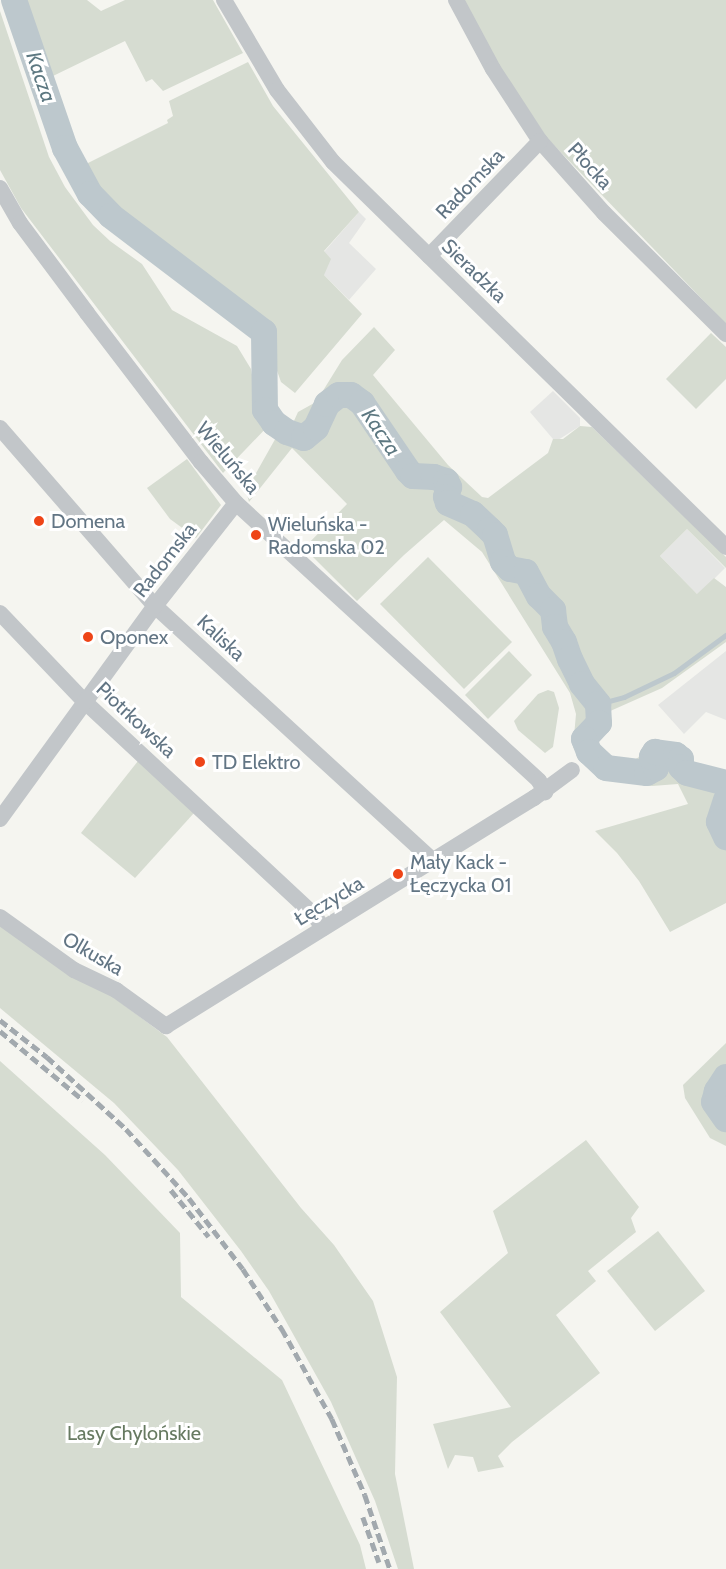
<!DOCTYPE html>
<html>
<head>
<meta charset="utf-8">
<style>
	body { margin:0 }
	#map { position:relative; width:726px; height:1569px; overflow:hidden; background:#f5f5f0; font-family:Cabin,sans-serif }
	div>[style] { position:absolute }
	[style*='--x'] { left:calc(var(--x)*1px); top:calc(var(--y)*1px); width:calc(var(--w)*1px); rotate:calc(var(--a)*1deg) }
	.built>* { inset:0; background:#e5e6e4 }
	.green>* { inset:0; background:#d6dcd1 }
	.stream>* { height:4.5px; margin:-2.25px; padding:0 2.25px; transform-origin:2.25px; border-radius:2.25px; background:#bdc8cd }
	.river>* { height:26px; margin:-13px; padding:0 13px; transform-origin:13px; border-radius:13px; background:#bdc8cd }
	.street>* { height:16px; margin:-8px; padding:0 8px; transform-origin:8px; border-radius:8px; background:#c2c6c9 }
	.rail>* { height:4.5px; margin-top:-2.25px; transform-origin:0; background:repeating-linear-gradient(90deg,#a2a9ae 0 9px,transparent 0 13.5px) }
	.dots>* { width:16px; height:16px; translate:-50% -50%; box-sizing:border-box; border:3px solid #fff; border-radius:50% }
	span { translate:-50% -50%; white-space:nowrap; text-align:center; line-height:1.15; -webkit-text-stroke:6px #fff; paint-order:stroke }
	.street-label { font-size:20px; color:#627584 }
	.poi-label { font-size:20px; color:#627584 }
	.left { translate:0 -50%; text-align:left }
	.park-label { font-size:20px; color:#677a61 }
	.water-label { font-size:21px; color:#5d7881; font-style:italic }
</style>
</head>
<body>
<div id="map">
	<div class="built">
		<div style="clip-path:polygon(359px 212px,366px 219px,349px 243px,376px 269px,349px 300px,324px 275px,324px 252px)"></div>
		<div style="clip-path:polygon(553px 391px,580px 418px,580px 426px,558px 440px,553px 439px,530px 412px)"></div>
		<div style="clip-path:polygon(687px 529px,725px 568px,698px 595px,660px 556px)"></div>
		<div style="clip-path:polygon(726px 651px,726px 720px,706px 712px,684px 734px,658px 705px)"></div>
	</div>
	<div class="green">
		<div style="clip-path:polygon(23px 0,87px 0,101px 11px,125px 0,213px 0,243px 53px,163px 91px,152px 79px,146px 82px,125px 41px,53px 76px)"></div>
		<div style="clip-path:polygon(463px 0,726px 0,726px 324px,547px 138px,500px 68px)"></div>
		<div style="clip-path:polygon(0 11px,49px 157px,65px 187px,93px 225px,110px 241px,142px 264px,172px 310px,237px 346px,251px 369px,258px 410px,269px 425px,223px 473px,21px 208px,0 170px)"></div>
		<div style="clip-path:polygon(248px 62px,273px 106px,359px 212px,324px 251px,331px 259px,324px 275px,362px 314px,295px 393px,281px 382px,275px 365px,276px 343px,263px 322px,251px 318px,208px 286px,110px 204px,84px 165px,168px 123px,167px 120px,173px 116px,169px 101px)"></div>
		<div style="clip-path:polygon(374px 327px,395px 350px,373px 375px,448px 465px,482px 497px,488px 498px,548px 453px,553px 439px,563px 439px,580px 426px,592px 427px,726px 557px,726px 568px,687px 529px,660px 556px,697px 594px,714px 578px,726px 587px,726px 642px,662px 688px,608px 712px,606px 722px,596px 732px,596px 740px,607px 761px,620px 758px,634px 760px,644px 754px,646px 747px,662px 744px,679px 751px,692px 765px,726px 778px,726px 805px,720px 821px,726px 835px,726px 903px,670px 932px,639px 881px,617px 853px,595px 831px,688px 804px,678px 784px,652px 786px,603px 780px,589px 768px,573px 747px,576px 714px,570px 693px,482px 552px,444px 520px,404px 555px,357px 601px,304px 548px,347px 504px,292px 448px,249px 502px,246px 491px,278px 434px,288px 443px,298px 429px,293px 423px,298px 412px,316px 402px,342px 360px)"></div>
		<div style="clip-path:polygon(711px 333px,726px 347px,726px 379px,696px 409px,666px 379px)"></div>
		<div style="clip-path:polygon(187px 459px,221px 505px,196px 538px,170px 519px,147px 488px)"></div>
		<div style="clip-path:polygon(428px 557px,512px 642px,464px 689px,380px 604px)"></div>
		<div style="clip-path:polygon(509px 651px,532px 675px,488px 719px,465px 695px)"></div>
		<div style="clip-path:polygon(548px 690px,554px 692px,559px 708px,553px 747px,545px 753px,518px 730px,514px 721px,538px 694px)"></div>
		<div style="clip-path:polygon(138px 761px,194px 813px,135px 878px,81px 833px)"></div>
		<div style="clip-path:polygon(0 925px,109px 994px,167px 1037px,301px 1208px,334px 1245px,373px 1301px,397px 1377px,395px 1474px,414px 1569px,398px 1569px,375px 1501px,331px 1402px,269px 1291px,241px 1251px,178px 1170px,114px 1103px,0 1008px)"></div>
		<div style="clip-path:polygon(726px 1043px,726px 1146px,710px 1138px,685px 1098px,683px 1085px)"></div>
		<div style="clip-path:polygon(0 1061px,105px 1155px,180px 1233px,181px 1297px,282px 1380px,360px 1545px,366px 1569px,0 1569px)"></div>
		<div style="clip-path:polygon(586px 1140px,639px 1207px,631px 1218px,636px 1232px,588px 1271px,596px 1281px,556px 1315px,600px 1373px,512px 1442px,498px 1456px,504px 1467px,478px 1472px,473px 1457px,455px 1455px,448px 1469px,433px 1424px,511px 1407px,440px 1312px,508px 1253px,493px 1211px)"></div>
		<div style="clip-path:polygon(658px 1231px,705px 1291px,655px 1331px,607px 1271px)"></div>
	</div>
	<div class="stream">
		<div style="--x:598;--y:704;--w:27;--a:-15"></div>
		<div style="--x:624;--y:697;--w:55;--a:-25.6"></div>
		<div style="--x:674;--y:673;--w:64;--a:-36.2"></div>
	</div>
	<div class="river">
		<div style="--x:14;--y:0;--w:157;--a:71"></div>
		<div style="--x:65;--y:148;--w:52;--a:61.5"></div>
		<div style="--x:90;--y:194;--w:30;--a:46"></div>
		<div style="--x:111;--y:216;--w:192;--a:37.2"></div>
		<div style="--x:264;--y:332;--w:78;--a:89.3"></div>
		<div style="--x:265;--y:410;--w:16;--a:55"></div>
		<div style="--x:274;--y:423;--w:16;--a:35"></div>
		<div style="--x:287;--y:432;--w:18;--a:19"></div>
		<div style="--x:304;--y:438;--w:16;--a:-40"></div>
		<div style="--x:316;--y:428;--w:26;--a:-65"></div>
		<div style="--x:327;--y:404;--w:15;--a:-37"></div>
		<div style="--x:339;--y:395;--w:12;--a:0"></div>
		<div style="--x:351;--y:395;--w:14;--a:36"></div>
		<div style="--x:362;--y:403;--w:82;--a:55.9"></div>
		<div style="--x:408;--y:471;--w:7;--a:45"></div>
		<div style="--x:413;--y:476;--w:21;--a:3"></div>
		<div style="--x:434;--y:477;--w:13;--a:18"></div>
		<div style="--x:446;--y:481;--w:7;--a:63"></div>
		<div style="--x:449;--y:487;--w:10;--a:107"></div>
		<div style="--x:446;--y:497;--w:6;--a:72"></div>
		<div style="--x:448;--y:503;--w:27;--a:24"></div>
		<div style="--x:473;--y:514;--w:23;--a:43"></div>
		<div style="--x:490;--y:530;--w:7;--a:45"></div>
		<div style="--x:495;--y:535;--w:28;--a:73"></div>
		<div style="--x:503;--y:562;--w:10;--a:45"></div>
		<div style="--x:510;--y:569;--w:16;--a:11"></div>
		<div style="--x:526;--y:572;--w:27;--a:62"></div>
		<div style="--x:539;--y:596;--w:20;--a:45"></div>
		<div style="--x:553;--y:610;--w:17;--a:83"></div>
		<div style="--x:555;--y:627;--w:17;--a:59"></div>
		<div style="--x:564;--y:642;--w:18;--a:71"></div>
		<div style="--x:570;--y:659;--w:28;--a:64"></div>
		<div style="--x:582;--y:684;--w:26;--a:51"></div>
		<div style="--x:598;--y:704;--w:19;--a:87"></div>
		<div style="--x:599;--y:723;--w:22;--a:133"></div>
		<div style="--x:584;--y:739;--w:14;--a:69"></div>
		<div style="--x:589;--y:752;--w:23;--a:43"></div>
		<div style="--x:606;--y:768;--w:41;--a:7"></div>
		<div style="--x:647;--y:773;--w:10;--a:-29"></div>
		<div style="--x:656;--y:768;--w:12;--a:-110"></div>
		<div style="--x:652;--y:757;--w:6;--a:-59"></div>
		<div style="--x:655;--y:752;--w:21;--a:8"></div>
		<div style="--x:676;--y:755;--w:6;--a:39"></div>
		<div style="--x:681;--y:759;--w:8;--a:90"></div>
		<div style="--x:681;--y:767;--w:8;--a:45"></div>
		<div style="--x:687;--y:773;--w:40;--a:14.4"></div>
		<div style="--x:726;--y:800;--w:23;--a:108"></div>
		<div style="--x:719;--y:822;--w:17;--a:65"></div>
		<div style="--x:726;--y:1077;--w:17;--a:123"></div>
		<div style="--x:717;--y:1091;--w:11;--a:105"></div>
		<div style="--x:714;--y:1102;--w:21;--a:55"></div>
	</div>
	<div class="street">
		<div style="--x:224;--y:0;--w:104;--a:59.5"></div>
		<div style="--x:277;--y:90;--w:91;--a:52.1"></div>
		<div style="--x:333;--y:162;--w:550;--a:44.41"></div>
		<div style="--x:456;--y:0;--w:78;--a:61.8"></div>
		<div style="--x:493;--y:69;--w:86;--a:56.9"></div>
		<div style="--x:540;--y:141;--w:96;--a:48.4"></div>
		<div style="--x:604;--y:213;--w:172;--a:44.8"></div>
		<div style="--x:0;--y:188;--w:40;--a:60.3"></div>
		<div style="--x:20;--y:223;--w:112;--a:53.3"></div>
		<div style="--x:87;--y:313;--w:188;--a:52.6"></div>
		<div style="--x:201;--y:462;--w:54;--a:49.5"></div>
		<div style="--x:236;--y:503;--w:411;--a:42.5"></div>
		<div style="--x:539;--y:781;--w:13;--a:61"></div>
		<div style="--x:429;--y:256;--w:160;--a:-46"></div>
		<div style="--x:0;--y:428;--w:236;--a:49"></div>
		<div style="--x:155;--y:606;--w:377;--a:42.5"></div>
		<div style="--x:0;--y:613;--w:123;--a:46.3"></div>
		<div style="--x:85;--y:702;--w:313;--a:42.9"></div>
		<div style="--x:314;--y:915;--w:16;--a:55"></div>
		<div style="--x:0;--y:819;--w:263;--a:-54"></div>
		<div style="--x:155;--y:606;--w:131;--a:-51.8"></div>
		<div style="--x:0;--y:917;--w:91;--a:35.6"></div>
		<div style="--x:74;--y:970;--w:47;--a:25.5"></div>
		<div style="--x:116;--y:990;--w:62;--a:35.8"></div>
		<div style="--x:166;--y:1026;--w:433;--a:-31.8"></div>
		<div style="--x:534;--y:798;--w:47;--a:-36.4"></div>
	</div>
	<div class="rail">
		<div style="--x:0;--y:1020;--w:60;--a:38.2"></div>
		<div style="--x:47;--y:1057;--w:107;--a:42.3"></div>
		<div style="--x:126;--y:1129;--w:93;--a:47.6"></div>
		<div style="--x:189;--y:1198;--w:89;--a:52.7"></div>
		<div style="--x:243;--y:1269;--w:72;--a:57"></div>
		<div style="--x:282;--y:1329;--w:103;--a:60.9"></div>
		<div style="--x:332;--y:1419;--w:83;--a:66.5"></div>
		<div style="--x:365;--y:1495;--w:78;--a:71.3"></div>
		<div style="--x:0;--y:1031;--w:108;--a:39.7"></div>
		<div style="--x:171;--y:1190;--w:60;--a:51"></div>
		<div style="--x:363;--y:1517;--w:48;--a:70.4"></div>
	</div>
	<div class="dots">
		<div style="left:39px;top:521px;background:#ee4518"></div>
		<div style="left:256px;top:535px;background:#ee4518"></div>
		<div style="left:88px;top:637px;background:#ee4518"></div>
		<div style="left:200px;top:762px;background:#ee4518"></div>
		<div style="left:398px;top:874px;background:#ee4518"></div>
	</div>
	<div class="street-label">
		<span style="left:590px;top:166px;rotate:48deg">Płocka</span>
		<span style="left:470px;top:184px;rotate:-46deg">Radomska</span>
		<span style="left:474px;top:271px;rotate:44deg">Sieradzka</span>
		<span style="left:228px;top:458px;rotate:50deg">Wieluńska</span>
		<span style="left:165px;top:560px;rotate:-52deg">Radomska</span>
		<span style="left:221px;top:638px;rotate:43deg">Kaliska</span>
		<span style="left:136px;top:720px;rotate:43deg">Piotrkowska</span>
		<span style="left:329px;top:901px;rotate:-31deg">Łęczycka</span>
		<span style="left:93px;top:954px;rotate:30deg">Olkuska</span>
	</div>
	<div class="poi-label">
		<span class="left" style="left:51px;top:521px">Domena</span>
		<span class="left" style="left:268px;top:536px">Wieluńska -<br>Radomska 02</span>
		<span class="left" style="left:100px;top:637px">Oponex</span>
		<span class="left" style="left:212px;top:762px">TD Elektro</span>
		<span class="left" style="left:410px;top:874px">Mały Kack -<br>Łęczycka 01</span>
	</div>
	<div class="park-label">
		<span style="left:134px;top:1433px">Lasy Chylońskie</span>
	</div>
	<div class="water-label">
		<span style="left:41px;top:77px;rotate:71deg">Kacza</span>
		<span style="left:381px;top:432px;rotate:56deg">Kacza</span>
	</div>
</div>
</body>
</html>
